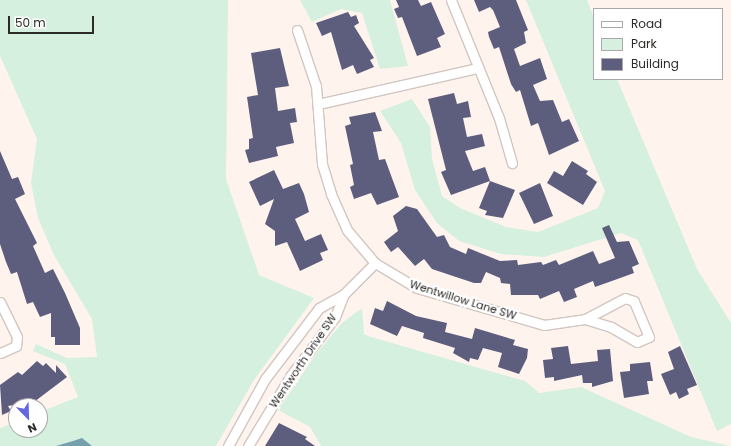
<!DOCTYPE html>
<html>
<head>
<meta charset="utf-8">
<style>
	body { margin:0 }
	#map { position:relative; width:731px; height:446px; overflow:hidden; background:#fff3ee; font-family:Poppins,sans-serif }
	div>[style] { position:absolute }
	[style*='--x'] { left:calc(var(--x)*1px); top:calc(var(--y)*1px); width:calc(var(--w)*1px); rotate:calc(var(--a)*1deg) }
	.green>* { inset:0; background:#d5f0de }
	.water>* { inset:0; background:#74a0ae }
	.building>* { inset:0; background:#5d5e7e }
	.roads { filter:drop-shadow(1px 0 #d1c6c1) drop-shadow(-1px 0 #d1c6c1) drop-shadow(0 1px #d1c6c1) drop-shadow(0 -1px #d1c6c1) }
	.street>* { height:9px; margin:-4.5px; padding:0 4.5px; transform-origin:4.5px; border-radius:4.5px; background:#fff }
	span { translate:-50% -50%; white-space:nowrap; text-align:center; line-height:1.15; -webkit-text-stroke:4px #fff; paint-order:stroke }
	.street-label { font-size:11px; color:#2d2927 }
	.legend { position:absolute; left:593px; top:8px; width:130px; height:72px; box-sizing:border-box; background:#fff; border:1px solid #aba9a9; margin:0; padding:5px 7px; list-style:none; font-size:12px; color:#2d2927 }
	.legend li { display:flex; align-items:center; gap:8px; height:20px }
	.legend b { width:20px; border:1px solid #aba9a9 }
	.north { position:absolute; left:8px; top:398px; width:40px; height:40px; box-sizing:border-box; background:#fff; border:1px solid #aba9a9; border-radius:50%; rotate:157deg; font-size:11px; font-weight:700; line-height:16px; text-align:center; color:#2d2927 }
	.north::after { content:''; display:block; margin:auto; width:14px; height:18px; background:#6567e0; clip-path:polygon(50% 0,100% 100%,50% 72%,0 100%) }
	.scale { position:absolute; left:8px; top:16px; width:86px; height:18px; box-sizing:border-box; border:2px solid #2d2927; border-top:0; padding-left:5px; font-size:12px; line-height:14px; white-space:nowrap; color:#2d2927; -webkit-text-stroke:3px #fff; paint-order:stroke }
</style>
</head>
<body>
<div id="map">
	<div class="green">
		<div style="clip-path:polygon(0 0,228px 0,226px 179px,259px 275px,314px 298px,254px 380px,216px 446px,0 446px,0 428px,16px 422px,16px 430px,40px 430px,40px 412px,78px 397px,65px 364px,33px 351px,36px 344px,67px 358px,97px 357px,92px 319px,54px 255px,38px 218px,31px 183px,37px 139px,0 56px)"></div>
		<div style="clip-path:polygon(300px 0,390px 0,408px 66px,380px 69px,362px 13px,341px 9px,312px 22px)"></div>
		<div style="clip-path:polygon(526px 0,587px 0,594px 18px,594px 79px,617px 79px,697px 269px,731px 323px,731px 424px,717px 431px,638px 240px,621px 233px,544px 257px,501px 254px,459px 241px,437px 223px,415px 190px,401px 143px,380px 111px,412px 99px,430px 127px,432px 159px,442px 196px,460px 208px,506px 227px,538px 232px,598px 208px,605px 191px)"></div>
		<div style="clip-path:polygon(362px 308px,364px 334px,371px 337px,525px 381px,539px 393px,581px 387px,691px 437px,731px 446px,321px 446px,310px 427px,278px 410px,316px 354px,342px 323px)"></div>
	</div>
	<div class="water">
		<div style="clip-path:polygon(82px 438px,92px 446px,56px 446px,73px 441px)"></div>
	</div>
	<div class="building">
		<div style="clip-path:polygon(396px 0,418px 0,421px 6px,431px 2px,445px 34px,437px 38px,441px 47px,417px 56px,402px 17px,398px 18px,394px 9px,399px 7px)"></div>
		<div style="clip-path:polygon(474px 0,516px 0,528px 30px,524px 32px,526px 43px,514px 49px,520px 66px,540px 58px,547px 79px,533px 85px,540px 101px,553px 100px,562px 122px,569px 119px,579px 141px,549px 155px,538px 123px,531px 126px,520px 90px,516px 92px,511px 84px,499px 47px,494px 49px,489px 37px,488px 32px,500px 27px,493px 10px,490px 7px,479px 12px)"></div>
		<div style="clip-path:polygon(348px 12px,351px 17px,356px 15px,359px 23px,354px 26px,374px 58px,370px 60px,374px 67px,357px 74px,353px 65px,342px 70px,331px 32px,322px 36px,316px 23px)"></div>
		<div style="clip-path:polygon(280px 48px,289px 86px,275px 88px,278px 111px,295px 108px,297px 122px,290px 123px,294px 143px,276px 147px,278px 156px,249px 163px,245px 150px,249px 149px,249px 139px,253px 138px,247px 97px,258px 95px,251px 53px)"></div>
		<div style="clip-path:polygon(454px 93px,457px 104px,468px 101px,471px 117px,463px 118px,467px 137px,482px 134px,485px 146px,465px 151px,473px 171px,485px 167px,490px 181px,515px 190px,503px 218px,485px 215px,487px 211px,479px 208px,490px 181px,451px 195px,441px 172px,446px 170px,428px 99px)"></div>
		<div style="clip-path:polygon(375px 112px,382px 131px,373px 132px,379px 160px,385px 159px,399px 197px,377px 205px,371px 193px,354px 199px,350px 187px,354px 185px,350px 165px,353px 164px,345px 126px,351px 124px,349px 117px)"></div>
		<div style="clip-path:polygon(0 151px,12px 179px,18px 177px,25px 194px,15px 199px,37px 243px,33px 246px,45px 273px,53px 269px,65px 293px,80px 328px,80px 345px,55px 345px,55px 337px,51px 337px,51px 313px,40px 317px,33px 302px,27px 304px,17px 272px,11px 274px,6px 262px,0 244px)"></div>
		<div style="clip-path:polygon(572px 161px,588px 171px,586px 174px,597px 182px,583px 205px,547px 183px,554px 171px,563px 176px)"></div>
		<div style="clip-path:polygon(274px 170px,283px 189px,299px 183px,304px 194px,309px 212px,295px 219px,305px 241px,321px 234px,328px 250px,320px 253px,323px 260px,300px 271px,287px 242px,275px 246px,275px 231px,265px 224px,274px 199px,260px 206px,249px 182px)"></div>
		<div style="clip-path:polygon(540px 183px,553px 216px,534px 224px,519px 193px)"></div>
		<div style="clip-path:polygon(406px 206px,417px 209px,437px 237px,444px 235px,450px 247px,466px 254px,468px 248px,500px 261px,517px 260px,518px 265px,541px 262px,543px 265px,556px 260px,559px 265px,593px 251px,599px 264px,615px 258px,602px 228px,609px 225px,617px 242px,629px 241px,639px 264px,632px 267px,634px 273px,623px 277px,595px 287px,593px 281px,574px 289px,577px 297px,564px 302px,559px 291px,540px 299px,538px 295px,511px 295px,510px 284px,501px 283px,500px 278px,486px 272px,481px 283px,474px 283px,432px 269px,424px 259px,415px 266px,398px 247px,391px 252px,384px 242px,398px 231px,393px 216px)"></div>
		<div style="clip-path:polygon(387px 301px,416px 316px,447px 323px,445px 332px,472px 339px,475px 328px,515px 340px,513px 345px,528px 349px,527px 358px,519px 374px,498px 367px,502px 353px,483px 348px,478px 360px,470px 358px,469px 362px,453px 353px,455px 348px,423px 338px,424px 333px,402px 326px,397px 336px,370px 324px,375px 308px,383px 311px)"></div>
		<div style="clip-path:polygon(568px 346px,571px 364px,598px 361px,597px 350px,610px 349px,613px 381px,592px 387px,592px 383px,583px 383px,582px 375px,554px 381px,554px 377px,545px 378px,543px 360px,553px 359px,551px 348px)"></div>
		<div style="clip-path:polygon(680px 346px,697px 385px,687px 389px,689px 394px,679px 399px,676px 392px,670px 395px,661px 374px,674px 369px,668px 352px)"></div>
		<div style="clip-path:polygon(37px 361px,43px 366px,46px 363px,56px 373px,56px 365px,67px 377px,34px 402px,8px 406px,11px 411px,2px 415px,0 385px,18px 372px,22px 375px)"></div>
		<div style="clip-path:polygon(650px 362px,653px 381px,647px 381px,649px 394px,624px 398px,620px 372px,630px 371px,630px 364px)"></div>
		<div style="clip-path:polygon(279px 423px,307px 437px,305px 439px,315px 446px,265px 446px)"></div>
	</div>
	<div class="roads">
		<div class="street">
			<div style="--x:451;--y:0;--w:127;--a:67.9"></div>
			<div style="--x:499;--y:118;--w:47;--a:73.9"></div>
			<div style="--x:297;--y:30;--w:59;--a:71.3"></div>
			<div style="--x:316;--y:86;--w:78;--a:85.6"></div>
			<div style="--x:322;--y:164;--w:31;--a:73"></div>
			<div style="--x:331;--y:194;--w:39;--a:66"></div>
			<div style="--x:347;--y:230;--w:43;--a:49.7"></div>
			<div style="--x:375;--y:263;--w:49;--a:30.8"></div>
			<div style="--x:417;--y:288;--w:132;--a:16.2"></div>
			<div style="--x:544;--y:325;--w:41;--a:-8.3"></div>
			<div style="--x:585;--y:319;--w:27;--a:17"></div>
			<div style="--x:611;--y:327;--w:30;--a:30"></div>
			<div style="--x:637;--y:342;--w:13;--a:-23"></div>
			<div style="--x:649;--y:337;--w:39;--a:-113"></div>
			<div style="--x:634;--y:301;--w:9;--a:-162"></div>
			<div style="--x:625;--y:298;--w:45;--a:152.3"></div>
			<div style="--x:318;--y:104;--w:164;--a:-12.7"></div>
			<div style="--x:0;--y:302;--w:39;--a:64"></div>
			<div style="--x:17;--y:337;--w:9;--a:96"></div>
			<div style="--x:16;--y:346;--w:17;--a:156"></div>
			<div style="--x:228;--y:446;--w:77;--a:-61.1"></div>
			<div style="--x:265;--y:379;--w:89;--a:-52.7"></div>
			<div style="--x:319;--y:308;--w:29;--a:-29"></div>
			<div style="--x:344;--y:294;--w:44;--a:-45"></div>
			<div style="--x:248;--y:446;--w:83;--a:-58.8"></div>
			<div style="--x:291;--y:375;--w:73;--a:-52.8"></div>
			<div style="--x:335;--y:317;--w:25;--a:-69"></div>
		</div>
	</div>
	<div class="street-label">
		<span style="left:463px;top:300px;rotate:17deg">Wentwillow Lane SW</span>
		<span style="left:303px;top:361px;rotate:-56deg">Wentworth Drive SW</span>
	</div>
	<ul class="legend">
	<li><b style="height:5px;background:#fff"></b>Road</li>
	<li><b style="height:11px;background:#d5f0de"></b>Park</li>
	<li><b style="height:11px;background:#5d5e7e"></b>Building</li>
	</ul>
	<div class="north">N</div>
	<div class="scale">50 m</div>
</div>
</body>
</html>
